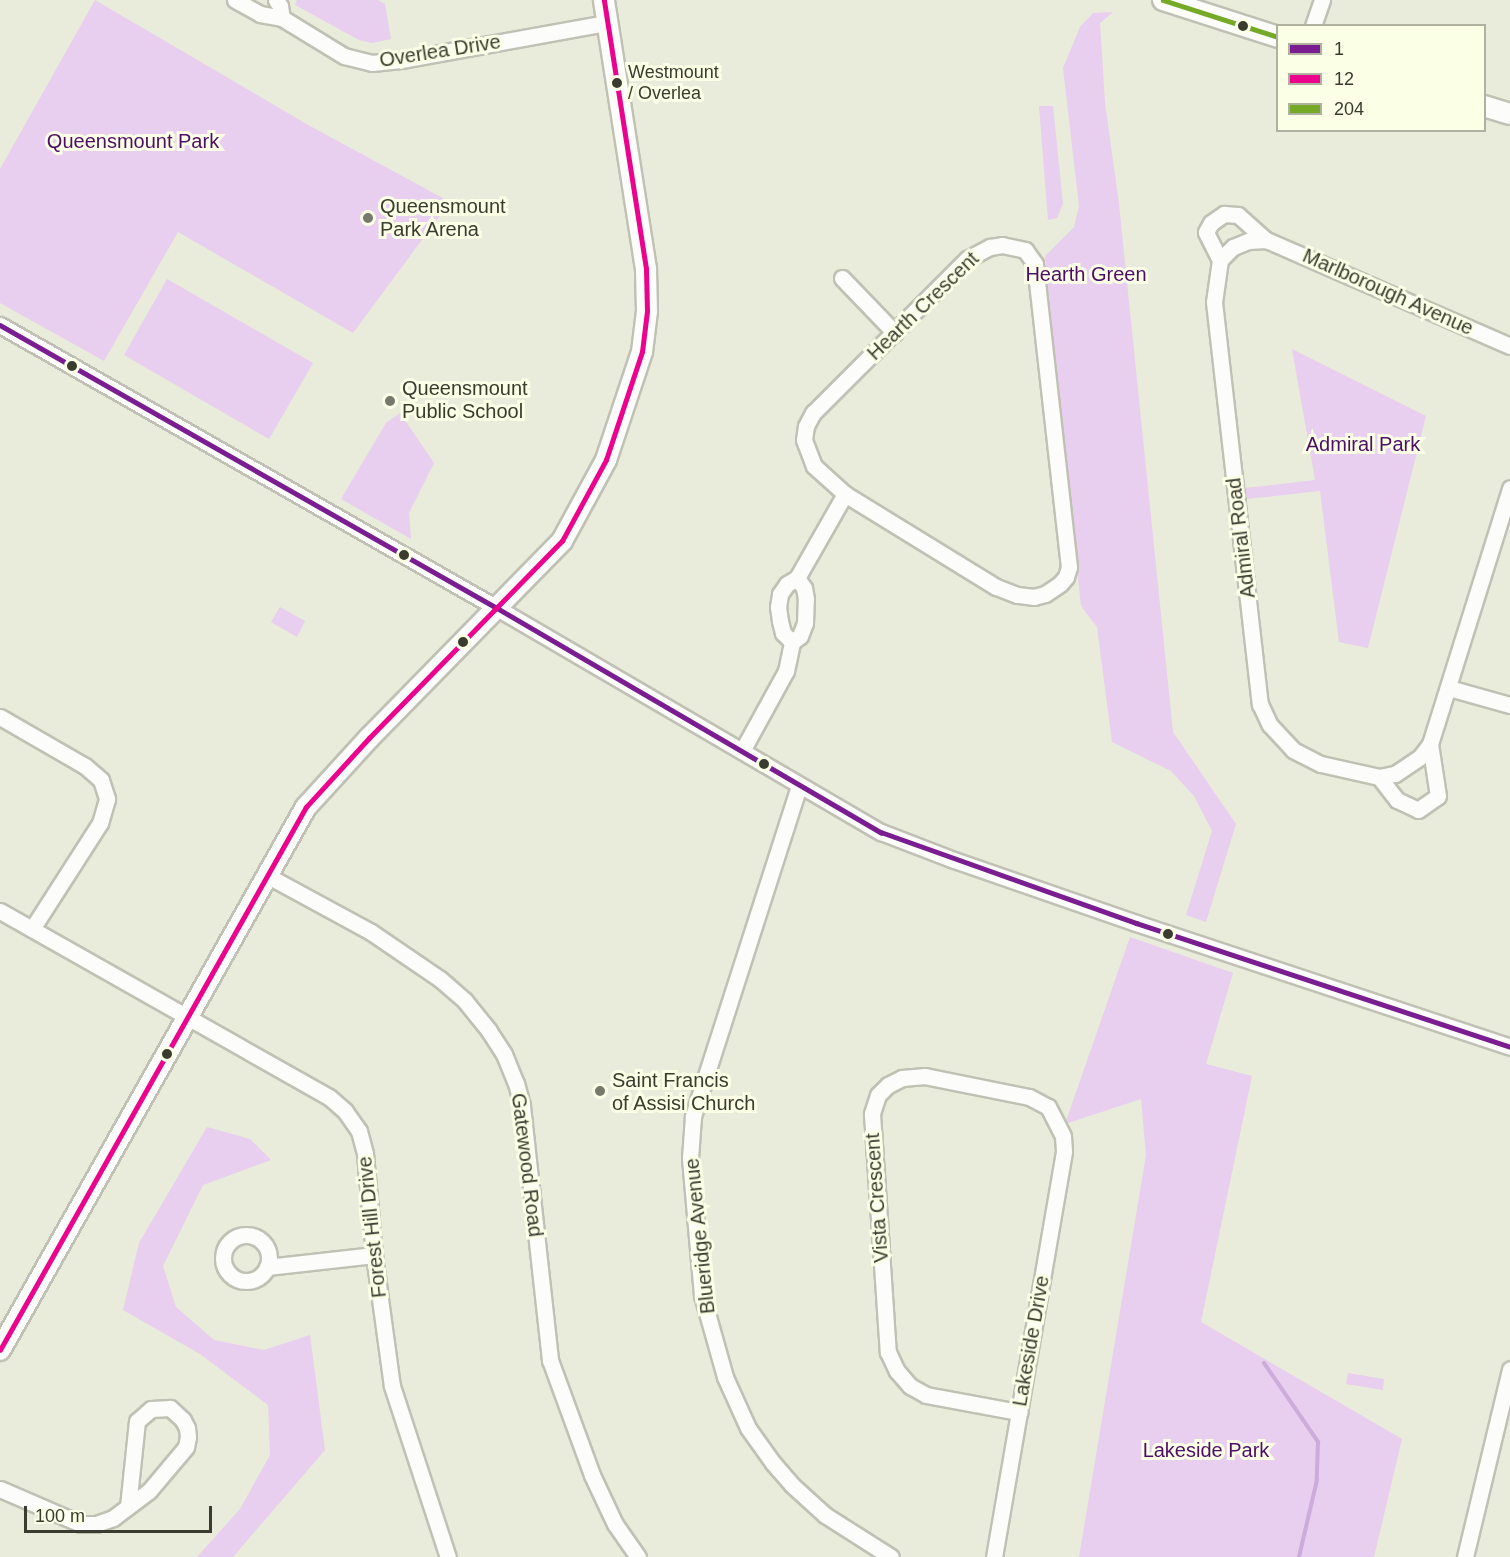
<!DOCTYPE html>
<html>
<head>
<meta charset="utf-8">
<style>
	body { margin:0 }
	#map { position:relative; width:1510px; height:1557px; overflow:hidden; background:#e9ebdb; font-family:Helvetica,sans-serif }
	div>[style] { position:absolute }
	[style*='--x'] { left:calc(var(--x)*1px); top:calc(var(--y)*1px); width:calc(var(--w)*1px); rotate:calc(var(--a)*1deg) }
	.green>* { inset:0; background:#e8ceef }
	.stream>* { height:4px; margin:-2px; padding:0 2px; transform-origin:2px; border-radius:2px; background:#cdabda }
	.roads { filter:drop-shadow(2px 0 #c0c1b4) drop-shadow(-2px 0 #c0c1b4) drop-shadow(0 2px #c0c1b4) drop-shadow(0 -2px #c0c1b4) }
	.minor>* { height:15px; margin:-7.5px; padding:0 7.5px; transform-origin:7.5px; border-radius:7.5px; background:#fcfcfa }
	.minor>.ring { margin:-7.5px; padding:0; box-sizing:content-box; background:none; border:15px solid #fcfcfa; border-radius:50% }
	.major>* { height:20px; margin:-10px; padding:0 10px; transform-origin:10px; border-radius:10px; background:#fcfcfa }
	.bus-1>* { height:4.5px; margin:-2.25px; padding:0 2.25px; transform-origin:2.25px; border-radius:2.25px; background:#7a1d90 }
	.bus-2>* { height:4.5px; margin:-2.25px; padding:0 2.25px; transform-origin:2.25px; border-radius:2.25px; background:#eb028d }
	.bus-3>* { height:4.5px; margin:-2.25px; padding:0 2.25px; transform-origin:2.25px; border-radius:2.25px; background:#74aa28 }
	.dots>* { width:16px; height:16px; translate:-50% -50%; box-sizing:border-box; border:3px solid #fbffe6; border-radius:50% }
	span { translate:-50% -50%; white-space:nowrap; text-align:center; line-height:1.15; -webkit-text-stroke:6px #fbffe6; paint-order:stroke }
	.bus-label { font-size:18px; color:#3a3c30 }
	.left { translate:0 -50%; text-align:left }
	.street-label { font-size:20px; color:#3a3c30 }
	.park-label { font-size:20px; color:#4e0d66 }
	.poi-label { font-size:20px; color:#3a3c30 }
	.legend { position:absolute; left:1276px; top:24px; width:210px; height:108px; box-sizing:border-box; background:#fbffe6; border:2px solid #aeb19d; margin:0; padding:8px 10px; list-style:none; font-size:18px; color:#3a3c30 }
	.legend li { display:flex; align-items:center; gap:12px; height:30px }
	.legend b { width:30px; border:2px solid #aeb19d }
	.scale { position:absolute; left:24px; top:1506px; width:188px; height:27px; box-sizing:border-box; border:3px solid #3a3c30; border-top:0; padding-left:8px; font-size:18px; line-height:21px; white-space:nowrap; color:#3a3c30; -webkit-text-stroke:4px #fbffe6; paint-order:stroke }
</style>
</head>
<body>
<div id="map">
	<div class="green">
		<div style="clip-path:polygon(95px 0,310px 126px,450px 202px,353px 333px,178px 232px,104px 361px,0 303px,0 169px)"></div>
		<div style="clip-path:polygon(297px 0,378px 0,385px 4px,391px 39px,372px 43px,359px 40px,295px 5px)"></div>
		<div style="clip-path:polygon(1113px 12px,1100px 23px,1105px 103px,1119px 204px,1173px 732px,1236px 824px,1206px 922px,1186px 915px,1212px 831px,1194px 796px,1171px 771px,1112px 742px,1097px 627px,1081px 606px,1047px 279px,1045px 256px,1074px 227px,1079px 206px,1063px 68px,1080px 27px,1093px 13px)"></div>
		<div style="clip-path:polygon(1039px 106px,1053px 106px,1063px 204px,1057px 218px,1048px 220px)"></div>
		<div style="clip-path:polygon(167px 279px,313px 363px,269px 439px,124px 355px)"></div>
		<div style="clip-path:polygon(1292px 349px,1426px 416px,1368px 648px,1339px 642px,1320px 491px,1247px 499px,1245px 488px,1315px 480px)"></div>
		<div style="clip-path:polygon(400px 413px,434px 463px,409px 513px,411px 539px,341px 499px,386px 423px)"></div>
		<div style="clip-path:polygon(280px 607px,305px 621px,297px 637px,271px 622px)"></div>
		<div style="clip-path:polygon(1130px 937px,1233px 973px,1206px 1064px,1252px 1076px,1201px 1322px,1402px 1439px,1374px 1557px,1079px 1557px,1146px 1155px,1141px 1099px,1065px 1124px)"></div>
		<div style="clip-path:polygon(207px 1127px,250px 1139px,271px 1160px,203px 1185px,163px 1266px,176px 1307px,214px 1340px,264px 1350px,310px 1335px,325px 1450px,233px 1557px,197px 1557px,240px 1509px,270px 1455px,268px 1405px,200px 1354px,123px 1310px,139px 1243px)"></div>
		<div style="clip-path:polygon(1348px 1373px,1384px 1379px,1383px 1390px,1346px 1384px)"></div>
	</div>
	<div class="stream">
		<div style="--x:1264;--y:1363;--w:96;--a:55.6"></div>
		<div style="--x:1318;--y:1442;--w:38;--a:92"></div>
		<div style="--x:1317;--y:1480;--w:79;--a:103.2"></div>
	</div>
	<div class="roads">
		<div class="minor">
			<div style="--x:235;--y:0;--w:29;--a:29"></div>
			<div style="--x:260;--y:14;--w:22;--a:10"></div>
			<div style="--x:282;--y:18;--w:73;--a:31.5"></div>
			<div style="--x:344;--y:56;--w:29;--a:14"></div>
			<div style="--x:372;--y:63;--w:29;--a:-6"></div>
			<div style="--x:401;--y:60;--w:209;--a:-10.2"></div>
			<div style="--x:276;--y:0;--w:7;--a:56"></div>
			<div style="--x:280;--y:6;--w:12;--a:81"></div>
			<div style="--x:1313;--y:26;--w:28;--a:-71"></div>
			<div style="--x:1002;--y:245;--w:24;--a:12"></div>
			<div style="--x:1025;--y:250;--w:17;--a:54"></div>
			<div style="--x:1035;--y:264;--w:305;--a:83.6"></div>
			<div style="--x:1069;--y:567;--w:10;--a:107"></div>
			<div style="--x:1066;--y:577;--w:9;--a:131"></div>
			<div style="--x:1060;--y:584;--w:18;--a:146"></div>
			<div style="--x:1045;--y:594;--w:11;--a:165"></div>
			<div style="--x:1034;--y:597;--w:17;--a:-173"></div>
			<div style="--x:1017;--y:595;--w:22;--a:-159"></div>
			<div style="--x:996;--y:587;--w:177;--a:-148.4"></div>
			<div style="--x:845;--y:494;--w:42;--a:-137.9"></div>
			<div style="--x:814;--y:466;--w:28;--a:-111"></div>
			<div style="--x:804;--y:440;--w:14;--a:-82"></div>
			<div style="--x:806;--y:426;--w:15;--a:-62"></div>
			<div style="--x:813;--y:413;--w:218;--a:-45"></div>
			<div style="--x:967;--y:259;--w:26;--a:-28"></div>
			<div style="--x:990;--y:247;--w:12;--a:-9"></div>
			<div style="--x:1220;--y:260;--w:31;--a:-117"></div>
			<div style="--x:1206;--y:232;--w:10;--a:-61"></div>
			<div style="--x:1211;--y:223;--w:16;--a:-35"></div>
			<div style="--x:1224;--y:214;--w:14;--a:4"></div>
			<div style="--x:1238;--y:215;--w:38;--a:42"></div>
			<div style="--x:842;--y:278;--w:76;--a:46.1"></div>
			<div style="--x:0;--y:325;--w:572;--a:29.66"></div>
			<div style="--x:497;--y:608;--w:445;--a:30.3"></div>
			<div style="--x:881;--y:832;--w:78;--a:21"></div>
			<div style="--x:954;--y:860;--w:193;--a:19.1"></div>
			<div style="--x:1136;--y:923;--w:394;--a:18.3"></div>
			<div style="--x:1510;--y:346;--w:266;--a:-156.5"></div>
			<div style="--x:1266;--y:240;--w:18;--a:177"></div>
			<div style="--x:1248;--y:241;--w:16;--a:158"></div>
			<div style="--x:1233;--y:247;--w:18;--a:135"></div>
			<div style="--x:1220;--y:260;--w:42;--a:98.1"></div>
			<div style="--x:1214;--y:302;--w:405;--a:83.5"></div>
			<div style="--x:1260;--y:704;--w:23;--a:65"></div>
			<div style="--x:1270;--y:725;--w:34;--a:47"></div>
			<div style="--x:1293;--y:750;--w:31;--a:27"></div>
			<div style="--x:1321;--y:764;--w:59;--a:12.6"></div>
			<div style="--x:1379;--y:777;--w:16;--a:-11"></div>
			<div style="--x:1395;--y:774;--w:30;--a:-34"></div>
			<div style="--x:1420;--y:757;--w:16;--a:-52"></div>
			<div style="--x:1430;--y:744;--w:268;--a:-72.6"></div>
			<div style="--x:792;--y:642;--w:13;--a:-135"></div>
			<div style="--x:783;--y:633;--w:12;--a:-104"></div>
			<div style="--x:780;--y:621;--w:14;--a:-98"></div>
			<div style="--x:778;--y:607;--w:13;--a:-81"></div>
			<div style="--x:780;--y:594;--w:12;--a:-55"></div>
			<div style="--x:787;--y:584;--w:12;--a:-31"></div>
			<div style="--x:797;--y:578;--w:97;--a:-60.3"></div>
			<div style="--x:1449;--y:688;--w:63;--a:15.6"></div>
			<div style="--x:0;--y:717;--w:98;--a:30"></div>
			<div style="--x:85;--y:766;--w:21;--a:41"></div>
			<div style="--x:101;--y:780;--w:20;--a:72"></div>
			<div style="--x:107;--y:799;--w:25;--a:106"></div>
			<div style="--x:100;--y:823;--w:126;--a:122.7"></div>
			<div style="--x:742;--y:751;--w:91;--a:-61.2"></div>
			<div style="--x:786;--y:671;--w:30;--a:-78"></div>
			<div style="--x:792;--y:642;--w:10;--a:-37"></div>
			<div style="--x:800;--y:636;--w:14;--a:-69"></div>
			<div style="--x:805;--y:623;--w:24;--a:-88"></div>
			<div style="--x:806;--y:599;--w:11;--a:-100"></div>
			<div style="--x:804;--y:588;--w:12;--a:-125"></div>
			<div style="--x:1379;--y:777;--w:29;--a:52"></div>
			<div style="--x:1397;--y:800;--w:23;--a:25"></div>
			<div style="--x:1418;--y:810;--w:24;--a:-35"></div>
			<div style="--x:1438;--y:796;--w:53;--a:-98.7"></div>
			<div style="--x:799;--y:786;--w:348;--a:107.8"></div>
			<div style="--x:693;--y:1117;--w:41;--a:94.2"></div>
			<div style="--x:690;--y:1158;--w:138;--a:85"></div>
			<div style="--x:702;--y:1295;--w:85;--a:74.3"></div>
			<div style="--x:725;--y:1377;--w:56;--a:65.7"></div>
			<div style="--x:748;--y:1428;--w:43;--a:54.5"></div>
			<div style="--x:773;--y:1463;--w:29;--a:49"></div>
			<div style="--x:792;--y:1485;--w:45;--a:42.3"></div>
			<div style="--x:825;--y:1515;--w:78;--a:32.5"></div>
			<div style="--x:268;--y:876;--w:117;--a:28.5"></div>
			<div style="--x:371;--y:932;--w:83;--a:34.3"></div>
			<div style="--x:440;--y:979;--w:33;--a:41"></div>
			<div style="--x:465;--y:1001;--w:38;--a:51"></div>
			<div style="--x:489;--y:1031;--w:27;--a:57"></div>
			<div style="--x:504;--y:1054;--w:31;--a:68"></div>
			<div style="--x:516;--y:1083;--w:24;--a:75"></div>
			<div style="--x:522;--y:1106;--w:256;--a:83.7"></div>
			<div style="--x:550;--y:1360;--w:122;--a:69.9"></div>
			<div style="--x:592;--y:1475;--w:54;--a:64.9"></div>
			<div style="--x:615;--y:1524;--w:40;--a:55.1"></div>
			<div style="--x:0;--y:911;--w:378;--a:29.5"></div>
			<div style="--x:329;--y:1097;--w:21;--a:41"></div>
			<div style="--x:345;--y:1111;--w:24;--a:55"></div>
			<div style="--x:359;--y:1131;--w:24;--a:75"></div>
			<div style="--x:365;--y:1154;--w:101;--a:84.9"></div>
			<div style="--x:374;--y:1255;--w:132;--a:82.2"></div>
			<div style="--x:392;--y:1386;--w:180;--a:71.9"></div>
			<div class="ring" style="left:223px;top:1235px;width:31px;height:31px"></div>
			<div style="--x:267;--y:1267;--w:108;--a:-6.4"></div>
			<div style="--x:0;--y:1489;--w:88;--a:23.4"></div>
			<div style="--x:81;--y:1524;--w:15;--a:0"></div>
			<div style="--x:96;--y:1524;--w:18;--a:-19"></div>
			<div style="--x:113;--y:1518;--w:45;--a:-36.9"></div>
			<div style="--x:149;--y:1491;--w:57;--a:-49.9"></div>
			<div style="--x:186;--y:1447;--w:10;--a:-79"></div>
			<div style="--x:188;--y:1437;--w:9;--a:-96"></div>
			<div style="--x:187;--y:1428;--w:9;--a:-117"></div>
			<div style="--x:183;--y:1420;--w:18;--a:-137"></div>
			<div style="--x:170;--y:1408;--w:19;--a:177"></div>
			<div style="--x:151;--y:1409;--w:18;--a:139"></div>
			<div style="--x:137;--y:1421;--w:86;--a:96"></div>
			<div style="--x:994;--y:1557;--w:412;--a:-80.2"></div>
			<div style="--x:1064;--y:1151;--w:15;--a:-94"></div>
			<div style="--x:1063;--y:1136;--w:33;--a:-117"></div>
			<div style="--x:1048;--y:1107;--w:21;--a:-152"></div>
			<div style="--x:1029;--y:1097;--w:106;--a:-168.6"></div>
			<div style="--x:925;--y:1076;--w:23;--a:175"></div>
			<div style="--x:902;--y:1078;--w:16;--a:153"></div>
			<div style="--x:888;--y:1085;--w:14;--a:135"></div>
			<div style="--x:878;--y:1095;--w:20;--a:108"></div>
			<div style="--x:872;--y:1114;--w:239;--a:86.2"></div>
			<div style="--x:888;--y:1352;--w:21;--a:65"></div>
			<div style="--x:897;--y:1371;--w:20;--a:49"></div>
			<div style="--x:910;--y:1386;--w:18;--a:29"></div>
			<div style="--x:926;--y:1395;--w:95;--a:10.4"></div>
			<div style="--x:1465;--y:1557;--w:193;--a:-76.5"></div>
		</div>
		<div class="major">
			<div style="--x:1163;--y:0;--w:121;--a:17.8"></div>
			<div style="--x:1484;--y:106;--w:27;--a:17"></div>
			<div style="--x:0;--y:1350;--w:623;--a:-60.6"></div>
			<div style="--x:306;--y:807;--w:93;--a:-47.6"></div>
			<div style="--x:369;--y:738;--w:276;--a:-45.6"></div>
			<div style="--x:562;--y:541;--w:92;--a:-61.5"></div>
			<div style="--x:606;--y:460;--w:114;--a:-71.6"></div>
			<div style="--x:642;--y:352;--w:41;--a:-83"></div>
			<div style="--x:647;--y:311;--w:42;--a:-91.4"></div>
			<div style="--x:646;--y:269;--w:272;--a:-98.9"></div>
		</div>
	</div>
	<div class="bus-1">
		<div style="--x:0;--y:325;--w:572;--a:29.66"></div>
		<div style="--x:497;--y:608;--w:445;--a:30.3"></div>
		<div style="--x:881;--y:832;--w:271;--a:19.6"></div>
		<div style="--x:1136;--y:923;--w:394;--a:18.3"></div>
	</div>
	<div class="bus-2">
		<div style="--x:0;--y:1350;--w:623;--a:-60.6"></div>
		<div style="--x:306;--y:807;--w:93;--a:-47.6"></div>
		<div style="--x:369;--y:738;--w:276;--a:-45.6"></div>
		<div style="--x:562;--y:541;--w:92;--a:-61.5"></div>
		<div style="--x:606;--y:460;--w:114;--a:-71.6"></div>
		<div style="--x:642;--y:352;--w:41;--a:-83"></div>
		<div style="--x:647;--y:311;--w:42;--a:-91.4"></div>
		<div style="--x:646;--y:269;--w:272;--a:-98.9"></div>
	</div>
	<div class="bus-3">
		<div style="--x:1163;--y:0;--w:121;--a:17.8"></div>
	</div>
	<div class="dots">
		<div style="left:1243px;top:26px;background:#3a3c30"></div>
		<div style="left:617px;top:83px;background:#3a3c30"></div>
		<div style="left:368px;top:218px;background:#77796c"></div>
		<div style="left:72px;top:366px;background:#3a3c30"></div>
		<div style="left:390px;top:401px;background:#77796c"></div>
		<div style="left:404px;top:555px;background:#3a3c30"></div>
		<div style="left:463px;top:642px;background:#3a3c30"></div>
		<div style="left:764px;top:764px;background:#3a3c30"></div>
		<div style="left:1168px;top:934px;background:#3a3c30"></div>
		<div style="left:167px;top:1054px;background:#3a3c30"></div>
		<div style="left:600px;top:1091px;background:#77796c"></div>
	</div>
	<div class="bus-label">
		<span class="left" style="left:628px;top:83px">Westmount<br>/ Overlea</span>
	</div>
	<div class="street-label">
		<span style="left:440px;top:51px;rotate:-9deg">Overlea Drive</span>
		<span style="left:1388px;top:292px;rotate:24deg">Marlborough Avenue</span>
		<span style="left:923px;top:306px;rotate:-44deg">Hearth Crescent</span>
		<span style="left:1241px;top:538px;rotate:-97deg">Admiral Road</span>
		<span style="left:527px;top:1165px;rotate:83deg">Gatewood Road</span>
		<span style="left:877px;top:1198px;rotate:-94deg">Vista Crescent</span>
		<span style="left:372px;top:1227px;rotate:-96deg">Forest Hill Drive</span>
		<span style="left:700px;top:1236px;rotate:-96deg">Blueridge Avenue</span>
		<span style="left:1031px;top:1341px;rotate:-80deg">Lakeside Drive</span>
	</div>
	<div class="park-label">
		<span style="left:133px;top:141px">Queensmount Park</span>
		<span style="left:1086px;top:274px">Hearth Green</span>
		<span style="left:1363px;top:444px">Admiral Park</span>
		<span style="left:1206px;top:1450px">Lakeside Park</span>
	</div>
	<div class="poi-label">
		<span class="left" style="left:380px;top:218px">Queensmount<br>Park Arena</span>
		<span class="left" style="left:402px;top:400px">Queensmount<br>Public School</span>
		<span class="left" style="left:612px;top:1092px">Saint Francis<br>of Assisi Church</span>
	</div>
	<ul class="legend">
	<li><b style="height:8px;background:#7a1d90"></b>1</li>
	<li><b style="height:8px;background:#eb028d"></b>12</li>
	<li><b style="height:8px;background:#74aa28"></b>204</li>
	</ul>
	<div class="scale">100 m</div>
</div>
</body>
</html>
